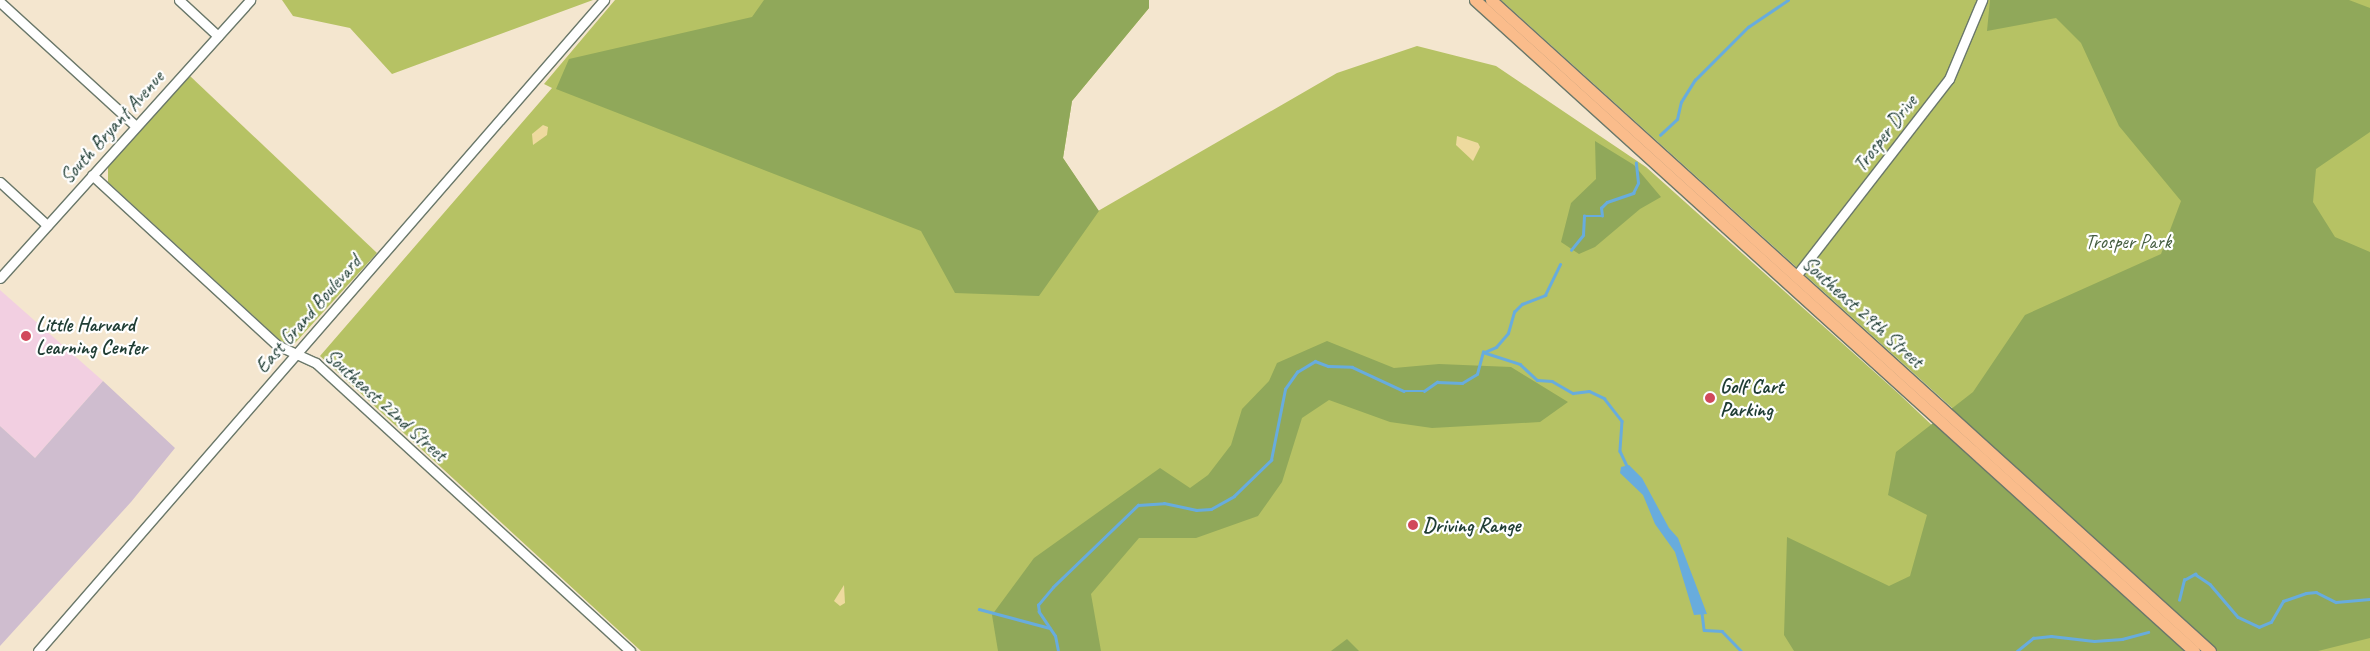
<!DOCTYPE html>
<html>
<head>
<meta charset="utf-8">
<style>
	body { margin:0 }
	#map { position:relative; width:2370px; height:651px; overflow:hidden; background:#f4e6cf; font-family:Caveat,sans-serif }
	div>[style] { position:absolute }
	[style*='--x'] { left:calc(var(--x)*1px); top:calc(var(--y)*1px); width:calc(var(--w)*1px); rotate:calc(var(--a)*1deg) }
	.built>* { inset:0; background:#f2cfe1 }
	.industrial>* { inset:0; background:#cfbdcf }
	.green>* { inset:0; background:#b6c264 }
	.forest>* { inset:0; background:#90a85a }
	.sand>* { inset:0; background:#eeda9e }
	.water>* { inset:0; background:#68acdd }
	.stream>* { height:2.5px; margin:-1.25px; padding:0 1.25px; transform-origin:1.25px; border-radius:1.25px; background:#68acdd }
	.roads { filter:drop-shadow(1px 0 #6a786a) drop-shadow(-1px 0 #6a786a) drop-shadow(0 1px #6a786a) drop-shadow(0 -1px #6a786a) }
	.minor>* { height:9px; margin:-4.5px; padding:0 4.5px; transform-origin:4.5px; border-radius:4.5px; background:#fff }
	.major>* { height:11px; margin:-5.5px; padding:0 5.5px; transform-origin:5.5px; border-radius:5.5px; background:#fabc8b }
	.dots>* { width:14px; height:14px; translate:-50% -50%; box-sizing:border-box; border:2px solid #fff; border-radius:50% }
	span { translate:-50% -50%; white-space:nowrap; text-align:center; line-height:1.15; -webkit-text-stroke:4.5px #fff; paint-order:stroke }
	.street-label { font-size:20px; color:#1f3d34 }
	.park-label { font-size:20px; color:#455e40 }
	.poi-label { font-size:20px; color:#1f3d34; font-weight:700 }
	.left { translate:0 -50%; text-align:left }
</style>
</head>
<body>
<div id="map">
	<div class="built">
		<div style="clip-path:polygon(0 290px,103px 381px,35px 458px,0 426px)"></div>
	</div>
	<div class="industrial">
		<div style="clip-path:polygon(103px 381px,175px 448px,131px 502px,0 646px,0 426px,35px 458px)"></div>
	</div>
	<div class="green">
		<div style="clip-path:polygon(282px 0,593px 0,392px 74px,350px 28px,293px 16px)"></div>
		<div style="clip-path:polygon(615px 0,1149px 0,1149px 8px,1072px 101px,1063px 158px,1098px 211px,1337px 73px,1417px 46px,1496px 66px,1646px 167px,1899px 394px,1994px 484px,2140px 651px,641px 651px,320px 356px,552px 88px,544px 84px)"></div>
		<div style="clip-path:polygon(1501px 0,2370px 0,2370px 651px,2221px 651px)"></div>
		<div style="clip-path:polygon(190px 76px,377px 253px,295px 343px,282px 342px,108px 182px,108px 166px)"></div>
	</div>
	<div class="forest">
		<div style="clip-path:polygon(764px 0,1149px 0,1149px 8px,1072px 101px,1063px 158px,1099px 211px,1039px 296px,955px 293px,921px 231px,556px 89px,569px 59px,752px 17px)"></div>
		<div style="clip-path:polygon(1990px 0,2349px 0,2370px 8px,2370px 132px,2316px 169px,2313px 202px,2335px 237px,2370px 252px,2370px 638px,2318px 651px,1794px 651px,1784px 635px,1787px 537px,1889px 586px,1910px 576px,1927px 515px,1888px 495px,1896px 452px,1973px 392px,2025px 315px,2161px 254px,2181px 201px,2119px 126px,2081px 43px,2056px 18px,1987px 31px)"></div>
		<div style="clip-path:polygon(1595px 141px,1634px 165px,1661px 197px,1640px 209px,1595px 247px,1579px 254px,1561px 242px,1571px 203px,1596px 179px)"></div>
		<div style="clip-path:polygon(1327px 341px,1394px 368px,1439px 364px,1511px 367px,1568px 402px,1540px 422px,1432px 428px,1390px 422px,1329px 400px,1302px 418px,1282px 482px,1258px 516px,1196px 538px,1139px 538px,1091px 594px,1101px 651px,998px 651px,992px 615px,1034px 558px,1160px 468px,1190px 488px,1208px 475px,1231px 445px,1242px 409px,1269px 381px,1277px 363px)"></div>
		<div style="clip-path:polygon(1347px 639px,1359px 651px,1331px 651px)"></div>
	</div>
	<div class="sand">
		<div style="clip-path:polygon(543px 125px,548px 127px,547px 135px,533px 145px,532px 134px)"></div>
		<div style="clip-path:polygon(1457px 136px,1478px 143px,1480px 147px,1473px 161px,1456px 145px)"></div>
		<div style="clip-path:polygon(844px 585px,845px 603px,840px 606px,834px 601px)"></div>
	</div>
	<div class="water">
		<div style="clip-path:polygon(1629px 465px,1642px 478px,1669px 528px,1678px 538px,1707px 614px,1694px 615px,1675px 552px,1655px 524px,1643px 495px,1620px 473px,1621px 467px)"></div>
	</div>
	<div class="stream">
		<div style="--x:1660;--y:135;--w:23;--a:-43"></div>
		<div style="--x:1677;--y:119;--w:17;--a:-77"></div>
		<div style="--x:1681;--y:102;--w:26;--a:-58"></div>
		<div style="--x:1695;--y:80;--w:75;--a:-45"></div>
		<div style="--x:1748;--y:27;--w:48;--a:-34"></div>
		<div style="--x:1571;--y:250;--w:19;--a:-51"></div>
		<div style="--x:1583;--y:235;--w:19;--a:-87"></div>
		<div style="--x:1584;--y:216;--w:18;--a:0"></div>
		<div style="--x:1602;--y:216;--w:8;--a:-97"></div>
		<div style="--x:1601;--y:208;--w:8;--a:-45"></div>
		<div style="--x:1607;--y:202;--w:28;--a:-19"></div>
		<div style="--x:1633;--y:193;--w:11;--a:-63"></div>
		<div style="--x:1638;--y:183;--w:20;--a:-96"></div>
		<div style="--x:1483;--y:352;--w:39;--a:18"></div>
		<div style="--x:1520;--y:364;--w:23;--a:43"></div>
		<div style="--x:1537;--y:380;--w:15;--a:4"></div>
		<div style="--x:1552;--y:381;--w:24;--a:30"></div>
		<div style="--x:1573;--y:393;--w:16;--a:-7"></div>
		<div style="--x:1589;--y:391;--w:17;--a:25"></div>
		<div style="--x:1604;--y:398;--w:29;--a:52"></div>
		<div style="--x:1622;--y:421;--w:30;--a:94"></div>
		<div style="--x:1620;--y:451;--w:17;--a:65"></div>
		<div style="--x:1485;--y:352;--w:12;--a:-24"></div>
		<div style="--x:1496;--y:347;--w:18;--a:-49"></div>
		<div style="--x:1508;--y:333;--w:22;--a:-74"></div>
		<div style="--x:1514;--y:312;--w:11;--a:-45"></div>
		<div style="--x:1522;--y:304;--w:25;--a:-21"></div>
		<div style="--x:1545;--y:295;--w:34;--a:-64"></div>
		<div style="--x:2179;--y:600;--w:21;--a:-76"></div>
		<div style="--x:2184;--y:580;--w:13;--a:-29"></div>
		<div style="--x:2195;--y:574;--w:18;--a:34"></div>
		<div style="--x:2210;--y:584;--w:43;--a:49.7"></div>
		<div style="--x:2238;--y:617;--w:23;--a:25"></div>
		<div style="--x:2259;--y:627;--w:13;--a:-23"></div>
		<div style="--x:2271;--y:622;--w:24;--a:-60"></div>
		<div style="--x:2283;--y:601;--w:24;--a:-19"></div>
		<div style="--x:2306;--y:593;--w:10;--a:-6"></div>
		<div style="--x:2316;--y:592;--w:22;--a:27"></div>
		<div style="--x:2336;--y:602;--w:34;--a:-5"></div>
		<div style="--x:979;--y:609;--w:73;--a:15"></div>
		<div style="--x:1702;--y:613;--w:17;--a:83"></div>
		<div style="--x:1704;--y:630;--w:18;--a:3"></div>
		<div style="--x:1722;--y:631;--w:28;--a:46"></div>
		<div style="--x:1058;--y:651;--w:15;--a:-101"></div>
		<div style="--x:1055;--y:636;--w:29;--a:-124"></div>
		<div style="--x:1039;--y:612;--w:7;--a:-98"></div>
		<div style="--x:1038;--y:605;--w:23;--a:-50"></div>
		<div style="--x:1053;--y:587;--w:118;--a:-44"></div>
		<div style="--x:1138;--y:505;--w:26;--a:-4"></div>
		<div style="--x:1164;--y:503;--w:33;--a:12"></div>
		<div style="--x:1196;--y:510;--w:15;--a:-4"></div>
		<div style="--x:1211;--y:509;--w:26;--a:-29"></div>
		<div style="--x:1234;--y:496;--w:52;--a:-44.2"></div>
		<div style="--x:1271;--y:460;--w:72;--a:-78.8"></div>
		<div style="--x:1285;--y:389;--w:21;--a:-55"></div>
		<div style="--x:1297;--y:372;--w:21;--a:-31"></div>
		<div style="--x:1315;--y:361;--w:14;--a:21"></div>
		<div style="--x:1328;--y:366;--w:24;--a:2"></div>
		<div style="--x:1352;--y:367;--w:57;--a:24.8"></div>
		<div style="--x:1404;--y:391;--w:20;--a:0"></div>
		<div style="--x:1424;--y:391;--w:16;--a:-35"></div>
		<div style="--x:1437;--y:382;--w:25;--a:2"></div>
		<div style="--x:1462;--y:383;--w:17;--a:-31"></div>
		<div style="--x:1477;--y:374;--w:23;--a:-75"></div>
		<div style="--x:2017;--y:651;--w:21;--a:-39"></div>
		<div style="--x:2033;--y:638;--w:18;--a:-6"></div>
		<div style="--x:2051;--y:636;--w:43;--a:6.6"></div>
		<div style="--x:2094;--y:641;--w:28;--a:-4"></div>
		<div style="--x:2122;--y:639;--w:27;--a:-15"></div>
	</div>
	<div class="roads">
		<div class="minor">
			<div style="--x:179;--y:0;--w:53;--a:42.7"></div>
			<div style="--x:0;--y:2;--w:184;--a:42.4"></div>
			<div style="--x:92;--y:175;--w:251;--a:42.6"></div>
			<div style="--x:277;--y:345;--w:43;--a:24.8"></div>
			<div style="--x:316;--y:363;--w:426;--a:42.5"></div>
			<div style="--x:0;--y:182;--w:64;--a:42.5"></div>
			<div style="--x:1796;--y:276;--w:249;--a:-52.2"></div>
			<div style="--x:1949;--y:79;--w:86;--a:-67.3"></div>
			<div style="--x:0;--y:278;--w:374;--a:-48"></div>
			<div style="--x:38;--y:651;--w:863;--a:-49"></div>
		</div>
		<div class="major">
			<div style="--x:1475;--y:0;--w:970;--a:42.16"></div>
			<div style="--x:1491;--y:0;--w:970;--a:42.16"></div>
		</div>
	</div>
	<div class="dots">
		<div style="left:26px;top:336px;background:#d1495b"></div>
		<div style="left:1710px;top:398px;background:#d1495b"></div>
		<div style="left:1413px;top:525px;background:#d1495b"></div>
	</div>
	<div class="street-label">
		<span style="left:112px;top:127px;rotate:-48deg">South Bryant Avenue</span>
		<span style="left:1885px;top:133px;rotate:-52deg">Trosper Drive</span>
		<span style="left:1863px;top:312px;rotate:42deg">Southeast 29th Street</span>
		<span style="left:308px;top:314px;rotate:-49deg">East Grand Boulevard</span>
		<span style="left:386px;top:405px;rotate:42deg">Southeast 22nd Street</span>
	</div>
	<div class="park-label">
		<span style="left:2128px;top:241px">Trosper Park</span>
	</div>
	<div class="poi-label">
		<span class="left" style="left:36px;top:336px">Little Harvard<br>Learning Center</span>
		<span class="left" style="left:1720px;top:398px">Golf Cart<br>Parking</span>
		<span class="left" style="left:1423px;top:525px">Driving Range</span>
	</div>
</div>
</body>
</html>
